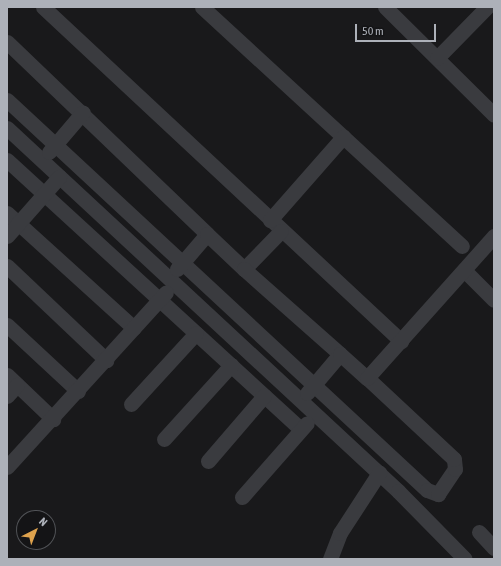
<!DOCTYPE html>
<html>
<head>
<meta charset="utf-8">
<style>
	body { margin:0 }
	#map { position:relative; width:501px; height:566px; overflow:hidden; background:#19191b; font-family:"Asap Condensed",sans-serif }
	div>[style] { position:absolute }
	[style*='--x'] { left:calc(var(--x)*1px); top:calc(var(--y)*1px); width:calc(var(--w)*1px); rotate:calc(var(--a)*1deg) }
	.minor>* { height:15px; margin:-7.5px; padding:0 7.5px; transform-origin:7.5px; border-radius:7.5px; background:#3a3b3f }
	span { translate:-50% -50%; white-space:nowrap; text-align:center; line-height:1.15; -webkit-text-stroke:3px #141416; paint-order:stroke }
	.frame { position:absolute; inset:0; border:8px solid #adb1b9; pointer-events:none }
	.north { position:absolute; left:16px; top:510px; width:40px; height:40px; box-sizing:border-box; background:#141416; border:1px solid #515357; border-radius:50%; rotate:42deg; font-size:11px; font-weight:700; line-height:16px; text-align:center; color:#adb1b9 }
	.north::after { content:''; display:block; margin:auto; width:14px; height:18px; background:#dea24d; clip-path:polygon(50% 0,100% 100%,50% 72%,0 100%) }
	.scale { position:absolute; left:355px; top:24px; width:81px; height:18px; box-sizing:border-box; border:2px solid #adb1b9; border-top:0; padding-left:5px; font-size:12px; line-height:14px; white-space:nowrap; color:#adb1b9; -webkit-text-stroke:3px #141416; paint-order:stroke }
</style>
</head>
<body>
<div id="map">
	<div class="minor">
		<div style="--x:43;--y:7;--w:490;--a:43"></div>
		<div style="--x:202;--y:7;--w:353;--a:42.6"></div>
		<div style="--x:385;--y:7;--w:153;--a:44.7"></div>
		<div style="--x:7;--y:42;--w:277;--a:43.8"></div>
		<div style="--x:437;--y:58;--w:71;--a:-45.6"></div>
		<div style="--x:7;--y:100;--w:573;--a:42.88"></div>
		<div style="--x:427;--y:490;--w:12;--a:20"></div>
		<div style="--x:438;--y:494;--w:30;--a:-56"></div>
		<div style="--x:455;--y:469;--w:10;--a:-96"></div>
		<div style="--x:454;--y:459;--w:119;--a:-137"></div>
		<div style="--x:7;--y:128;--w:534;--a:42.87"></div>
		<div style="--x:398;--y:491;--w:95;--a:45.4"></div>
		<div style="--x:49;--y:152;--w:52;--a:-49.6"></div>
		<div style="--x:7;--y:160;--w:398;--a:42.5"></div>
		<div style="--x:7;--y:213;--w:171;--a:42.2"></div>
		<div style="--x:270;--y:220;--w:111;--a:-48.7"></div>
		<div style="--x:7;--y:236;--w:79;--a:-48.6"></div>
		<div style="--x:7;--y:266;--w:137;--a:43.5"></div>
		<div style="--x:177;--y:269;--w:46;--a:-49.4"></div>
		<div style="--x:207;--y:234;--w:51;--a:43.4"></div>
		<div style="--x:244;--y:269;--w:53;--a:-45.8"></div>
		<div style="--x:244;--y:269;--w:128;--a:41.5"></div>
		<div style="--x:464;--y:270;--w:42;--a:45"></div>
		<div style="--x:7;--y:325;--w:97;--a:42.9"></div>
		<div style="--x:7;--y:375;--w:64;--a:43.7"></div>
		<div style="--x:307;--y:393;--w:51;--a:-49.8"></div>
		<div style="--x:340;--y:354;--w:36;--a:42"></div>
		<div style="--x:367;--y:378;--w:191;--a:-48.2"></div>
		<div style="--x:7;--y:396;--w:15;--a:-48"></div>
		<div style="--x:131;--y:404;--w:96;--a:-47.5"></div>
		<div style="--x:164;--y:439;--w:100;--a:-47.8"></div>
		<div style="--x:208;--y:461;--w:86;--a:-49.3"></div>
		<div style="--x:7;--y:467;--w:236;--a:-47.7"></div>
		<div style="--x:242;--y:497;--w:98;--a:-48.7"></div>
		<div style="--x:479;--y:532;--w:22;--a:47"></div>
		<div style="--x:330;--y:559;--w:28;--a:-69"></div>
		<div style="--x:340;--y:533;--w:72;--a:-57"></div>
	</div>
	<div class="frame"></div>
	<div class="north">N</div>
	<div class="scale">50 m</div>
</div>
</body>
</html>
